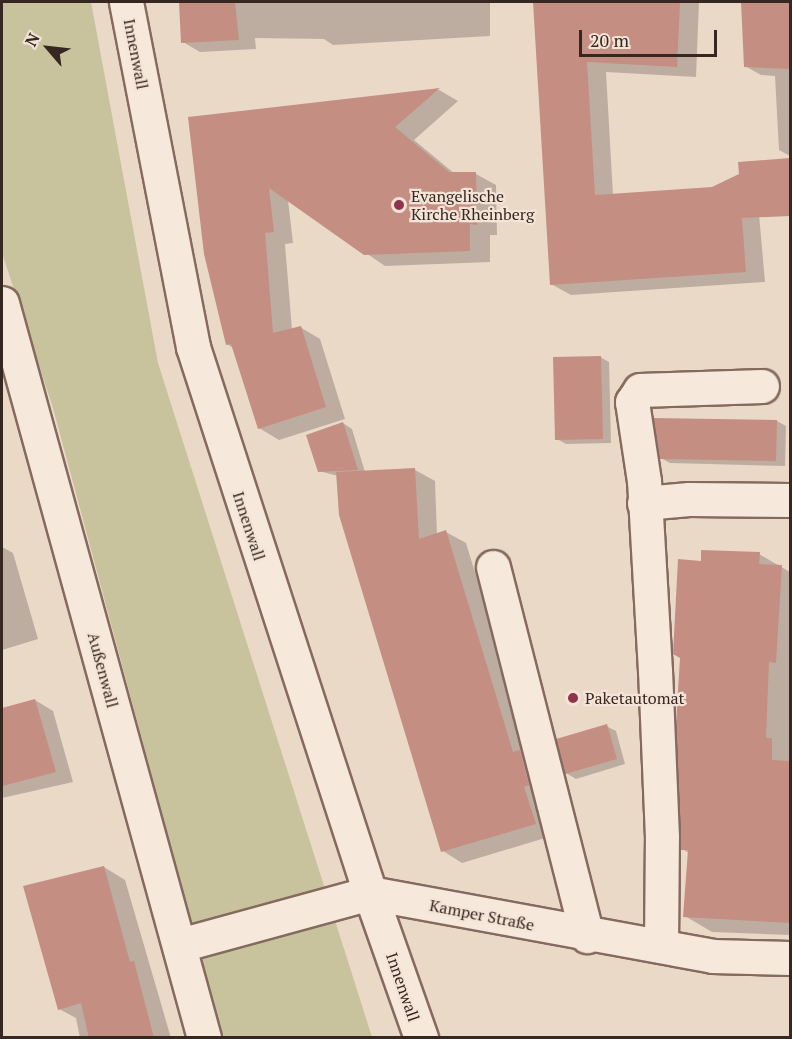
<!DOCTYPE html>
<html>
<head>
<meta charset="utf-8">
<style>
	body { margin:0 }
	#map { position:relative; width:792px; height:1039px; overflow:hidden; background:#ebd9c8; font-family:"PT Serif",serif }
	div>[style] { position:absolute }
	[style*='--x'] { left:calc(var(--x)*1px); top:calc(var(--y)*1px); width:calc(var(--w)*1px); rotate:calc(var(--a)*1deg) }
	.green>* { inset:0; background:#c8c39d }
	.shadow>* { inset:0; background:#0003 }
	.building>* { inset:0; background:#c58e82 }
	.roads { filter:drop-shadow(2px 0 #856a5f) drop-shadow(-2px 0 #856a5f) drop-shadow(0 2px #856a5f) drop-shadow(0 -2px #856a5f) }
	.minor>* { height:33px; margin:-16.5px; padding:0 16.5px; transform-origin:16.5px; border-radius:16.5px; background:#f6e8db }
	.dots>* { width:16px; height:16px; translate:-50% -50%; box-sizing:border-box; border:3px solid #f3e4d7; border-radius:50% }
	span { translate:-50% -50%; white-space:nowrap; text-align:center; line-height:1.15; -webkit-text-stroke:4.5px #f3e4d7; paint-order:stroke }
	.street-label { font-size:16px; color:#372721 }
	.poi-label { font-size:16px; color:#372721 }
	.left { translate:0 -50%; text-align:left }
	.frame { position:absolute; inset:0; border:3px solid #372721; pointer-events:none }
	.north { position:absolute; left:18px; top:18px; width:60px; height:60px; -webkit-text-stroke:4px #f3e4d7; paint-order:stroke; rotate:298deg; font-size:16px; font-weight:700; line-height:24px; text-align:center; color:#372721 }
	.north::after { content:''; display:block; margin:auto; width:21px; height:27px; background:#372721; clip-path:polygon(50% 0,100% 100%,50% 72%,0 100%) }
	.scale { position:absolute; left:579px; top:30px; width:138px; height:27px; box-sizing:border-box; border:3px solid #372721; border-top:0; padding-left:8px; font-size:18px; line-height:21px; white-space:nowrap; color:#372721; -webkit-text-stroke:4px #f3e4d7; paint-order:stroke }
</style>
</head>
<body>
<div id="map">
	<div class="green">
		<div style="clip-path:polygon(2px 2px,91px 2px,158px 363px,372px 1037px,222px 1037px,53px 408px,2px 253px)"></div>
	</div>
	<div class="shadow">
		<div style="clip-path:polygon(180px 2px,490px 2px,490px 36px,333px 45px,324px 39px,255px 38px,256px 49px,200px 52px,183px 42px)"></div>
		<div style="clip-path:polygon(535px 2px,699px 2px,696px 77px,606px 72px,613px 195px,712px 188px,741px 175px,740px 164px,790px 160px,790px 213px,759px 214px,765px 282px,571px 295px,551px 284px)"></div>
		<div style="clip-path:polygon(743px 2px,790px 2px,790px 156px,779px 150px,775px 76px,761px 75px,745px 66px)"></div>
		<div style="clip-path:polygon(439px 90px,458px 101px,414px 140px,455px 174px,476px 174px,496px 185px,497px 235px,490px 235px,490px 262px,385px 266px,288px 200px,293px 243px,285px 244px,292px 330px,300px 327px,320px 339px,345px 419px,279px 440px,259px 428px,233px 348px,227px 344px,190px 118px)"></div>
		<div style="clip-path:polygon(600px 357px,609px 362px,611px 443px,566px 444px,557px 439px)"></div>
		<div style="clip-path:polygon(777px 421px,786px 426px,785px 466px,670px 463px,661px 458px)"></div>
		<div style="clip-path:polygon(343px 423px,352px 429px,365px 472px,415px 470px,435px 481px,437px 535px,446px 532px,466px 543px,555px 835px,462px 863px,443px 851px,338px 476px,319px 471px)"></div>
		<div style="clip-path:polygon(2px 547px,13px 553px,38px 639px,2px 650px)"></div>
		<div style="clip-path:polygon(759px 554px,790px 572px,790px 935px,712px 932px,685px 916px,689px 853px,682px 849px,702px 562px)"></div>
		<div style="clip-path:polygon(35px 700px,53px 711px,73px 782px,2px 798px,2px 709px)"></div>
		<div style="clip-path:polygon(606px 726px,616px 731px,625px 764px,576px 779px,566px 773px)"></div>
		<div style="clip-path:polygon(104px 867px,125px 880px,171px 1038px,80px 1038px,76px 1018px,59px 1009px)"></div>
	</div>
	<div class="building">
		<div style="clip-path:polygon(179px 2px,235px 2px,239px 40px,181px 43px)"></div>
		<div style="clip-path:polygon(533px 2px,680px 2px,677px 67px,587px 62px,595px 195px,712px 187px,739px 174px,738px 162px,790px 158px,790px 216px,742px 218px,746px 272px,550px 285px)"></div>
		<div style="clip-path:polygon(741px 2px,790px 2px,790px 69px,744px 67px)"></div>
		<div style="clip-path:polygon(440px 88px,395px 127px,449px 172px,476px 172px,477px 225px,470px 224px,470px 251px,364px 255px,269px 188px,274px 232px,265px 233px,273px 333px,301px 326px,326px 407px,258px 429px,231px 344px,226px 345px,204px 254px,188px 117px)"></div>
		<div style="clip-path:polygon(601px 356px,603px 439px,555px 440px,553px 357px)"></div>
		<div style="clip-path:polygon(653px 418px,777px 420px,776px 461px,660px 459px)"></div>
		<div style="clip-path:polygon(343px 422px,358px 470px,318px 472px,306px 435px)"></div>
		<div style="clip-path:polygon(415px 468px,419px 539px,446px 530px,513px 752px,520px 750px,529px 785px,524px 787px,536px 824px,441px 852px,339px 515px,336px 472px)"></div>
		<div style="clip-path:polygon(701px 550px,760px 552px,759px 564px,782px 565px,776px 663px,769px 662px,766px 738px,772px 738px,772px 760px,790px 761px,790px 923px,683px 917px,688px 850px,681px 850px,676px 723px,680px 658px,673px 654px,678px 559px,701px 561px)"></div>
		<div style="clip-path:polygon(35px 699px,56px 772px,2px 786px,2px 708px)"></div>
		<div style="clip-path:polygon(607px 724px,617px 759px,565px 774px,556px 739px)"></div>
		<div style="clip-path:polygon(104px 866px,130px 962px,134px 961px,154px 1038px,89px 1038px,81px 1003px,58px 1010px,23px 886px)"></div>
	</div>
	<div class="roads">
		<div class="minor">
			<div style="--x:126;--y:2;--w:351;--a:79"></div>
			<div style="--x:193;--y:347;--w:574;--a:72.04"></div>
			<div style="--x:370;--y:893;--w:154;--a:70.6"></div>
			<div style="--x:2;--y:303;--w:762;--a:74.63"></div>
			<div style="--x:644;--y:503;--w:45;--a:-5.1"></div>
			<div style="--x:689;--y:499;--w:101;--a:0.6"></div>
			<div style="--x:493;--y:567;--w:381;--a:75.7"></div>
			<div style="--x:180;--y:945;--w:197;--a:-15.3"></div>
			<div style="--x:370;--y:893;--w:348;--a:10.4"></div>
			<div style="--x:712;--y:956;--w:78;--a:1.5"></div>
			<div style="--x:661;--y:946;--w:109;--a:-89.5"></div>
			<div style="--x:662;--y:837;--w:166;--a:-92.4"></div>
			<div style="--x:655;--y:671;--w:190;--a:-93.3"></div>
			<div style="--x:644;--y:481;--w:80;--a:-98.6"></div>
			<div style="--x:632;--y:402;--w:14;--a:-56"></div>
			<div style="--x:640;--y:390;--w:122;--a:-1.9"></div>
		</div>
	</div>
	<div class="dots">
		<div style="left:399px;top:205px;background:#8f3449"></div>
		<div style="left:573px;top:698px;background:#8f3449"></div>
	</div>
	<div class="street-label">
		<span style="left:136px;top:54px;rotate:79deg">Innenwall</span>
		<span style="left:249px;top:526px;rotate:72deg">Innenwall</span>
		<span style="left:103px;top:670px;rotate:75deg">Außenwall</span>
		<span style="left:482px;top:915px;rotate:11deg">Kamper Straße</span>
		<span style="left:403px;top:987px;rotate:71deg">Innenwall</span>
	</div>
	<div class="poi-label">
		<span class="left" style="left:411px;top:205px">Evangelische<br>Kirche Rheinberg</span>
		<span class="left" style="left:585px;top:698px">Paketautomat</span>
	</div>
	<div class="frame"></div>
	<div class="north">N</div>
	<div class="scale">20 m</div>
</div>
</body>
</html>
